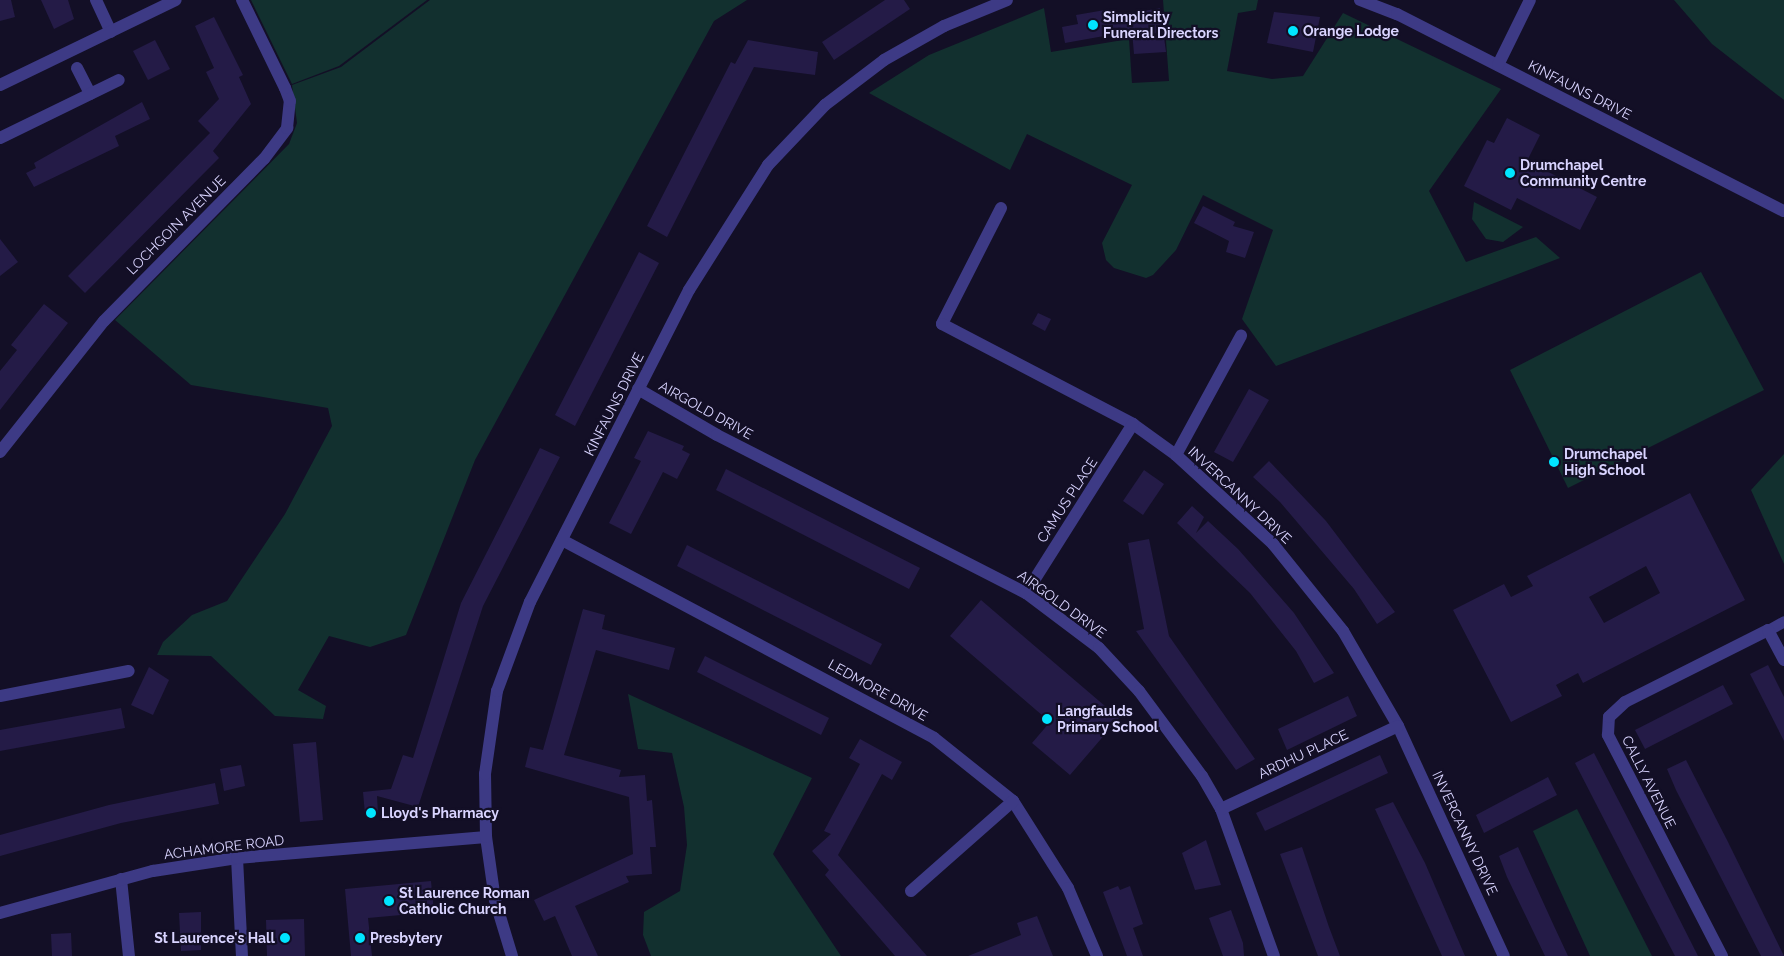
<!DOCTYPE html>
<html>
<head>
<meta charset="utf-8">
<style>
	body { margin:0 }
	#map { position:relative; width:1784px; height:956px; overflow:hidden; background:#130f26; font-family:Raleway,sans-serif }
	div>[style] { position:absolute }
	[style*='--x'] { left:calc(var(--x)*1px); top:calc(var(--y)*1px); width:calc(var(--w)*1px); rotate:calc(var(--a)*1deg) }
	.green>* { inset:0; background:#12302f }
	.building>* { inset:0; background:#241b47 }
	.pedestrian>* { height:11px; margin:-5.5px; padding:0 5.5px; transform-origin:5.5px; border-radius:5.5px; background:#3d3a85 }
	.minor>* { height:12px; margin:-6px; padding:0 6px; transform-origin:6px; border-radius:6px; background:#3d3a85 }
	.tertiary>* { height:12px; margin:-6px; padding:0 6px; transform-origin:6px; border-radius:6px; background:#3d3a85 }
	.dots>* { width:14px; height:14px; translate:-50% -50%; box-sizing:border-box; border:2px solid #130f26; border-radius:50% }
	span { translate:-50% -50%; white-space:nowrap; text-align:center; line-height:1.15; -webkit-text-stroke:4.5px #130f26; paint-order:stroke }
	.poi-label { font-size:14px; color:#d9d4ff; font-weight:700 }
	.left { translate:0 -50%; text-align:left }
	.right { translate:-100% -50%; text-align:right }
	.street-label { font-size:14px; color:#d9d4ff }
</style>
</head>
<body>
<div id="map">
	<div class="green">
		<div style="clip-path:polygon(251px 0,427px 0,339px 66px,292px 84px)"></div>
		<div style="clip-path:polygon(430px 0,747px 0,714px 21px,475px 460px,406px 635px,370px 647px,329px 636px,298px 690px,326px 706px,323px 719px,275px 716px,211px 656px,157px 655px,163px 642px,192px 615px,227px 601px,285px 514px,332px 426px,328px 408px,191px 385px,115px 320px,289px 144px,297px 123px,292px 85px,341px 67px)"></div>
		<div style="clip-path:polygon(1163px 0,1258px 0,1256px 10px,1238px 13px,1227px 71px,1272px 79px,1303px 76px,1343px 13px,1501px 89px,1429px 191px,1466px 262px,1536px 237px,1560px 258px,1276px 366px,1242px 319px,1273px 230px,1203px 195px,1176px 250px,1153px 275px,1146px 278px,1114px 268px,1106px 260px,1102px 243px,1132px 185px,1027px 134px,1010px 170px,869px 93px,929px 55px,1044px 8px,1051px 52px,1129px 39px,1132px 83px,1169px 81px)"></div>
		<div style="clip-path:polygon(1674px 0,1784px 0,1784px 100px,1712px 44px)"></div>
		<div style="clip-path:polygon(1474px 202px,1523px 227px,1503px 242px,1486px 239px,1472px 219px)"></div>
		<div style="clip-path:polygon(1701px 272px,1764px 390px,1568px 488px,1510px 370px)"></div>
		<div style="clip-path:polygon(1784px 454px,1784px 564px,1751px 490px)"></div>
		<div style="clip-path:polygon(628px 694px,812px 778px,773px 854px,841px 956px,651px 956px,643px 935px,644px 912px,680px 891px,687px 845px,684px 807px,672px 753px,638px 749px)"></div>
		<div style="clip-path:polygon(1577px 809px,1652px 956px,1590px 956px,1533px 831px)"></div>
	</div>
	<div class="building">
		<div style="clip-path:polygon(0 0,11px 0,15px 17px,0 21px)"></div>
		<div style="clip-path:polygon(41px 0,68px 0,74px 19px,54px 29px)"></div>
		<div style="clip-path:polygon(885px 0,904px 0,910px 9px,834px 60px,822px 42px)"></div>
		<div style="clip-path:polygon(1160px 8px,1166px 52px,1134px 54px,1132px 31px,1065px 43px,1062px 27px,1078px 24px,1076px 15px,1105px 10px,1107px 18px)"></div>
		<div style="clip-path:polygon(1274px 12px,1320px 17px,1313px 52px,1267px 43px)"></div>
		<div style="clip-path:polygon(214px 17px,243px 75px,239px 77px,251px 104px,213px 151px,219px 158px,85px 293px,68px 276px,210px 133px,198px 121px,219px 99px,206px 72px,214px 68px,195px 26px)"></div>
		<div style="clip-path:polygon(155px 40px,170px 69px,148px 80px,133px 51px)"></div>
		<div style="clip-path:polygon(748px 40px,818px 52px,815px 75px,754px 67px,667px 237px,647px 226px,731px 62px,735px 64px)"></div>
		<div style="clip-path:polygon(142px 102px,150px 119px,115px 136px,119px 146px,34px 187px,26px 173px,36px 168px,34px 163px)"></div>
		<div style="clip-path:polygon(1507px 118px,1540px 135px,1527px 161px,1597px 197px,1580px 230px,1517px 198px,1511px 210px,1464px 186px,1487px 140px,1494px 143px)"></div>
		<div style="clip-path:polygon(1203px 206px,1235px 222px,1233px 226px,1254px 232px,1245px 258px,1226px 252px,1229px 241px,1194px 223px)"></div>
		<div style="clip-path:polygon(0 239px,18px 262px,0 276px)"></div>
		<div style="clip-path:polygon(639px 252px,659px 263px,575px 426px,555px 415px)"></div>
		<div style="clip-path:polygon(44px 304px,68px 323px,0 410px,0 371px,17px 350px,11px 345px)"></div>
		<div style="clip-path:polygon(1038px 313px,1051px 319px,1045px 331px,1032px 324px)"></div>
		<div style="clip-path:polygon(1249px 389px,1269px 400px,1233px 462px,1214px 452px)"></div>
		<div style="clip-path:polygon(648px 431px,684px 446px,682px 450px,690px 454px,677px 479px,663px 472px,631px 534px,609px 523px,641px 461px,634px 458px)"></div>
		<div style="clip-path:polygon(540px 448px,560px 457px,483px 606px,418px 807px,377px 796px,378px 813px,365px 814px,363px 792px,391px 789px,403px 755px,413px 758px,461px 603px)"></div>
		<div style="clip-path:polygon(1269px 461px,1326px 521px,1395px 612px,1377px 624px,1354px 589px,1280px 502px,1253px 477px)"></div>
		<div style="clip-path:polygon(726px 469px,920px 568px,909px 589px,716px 490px)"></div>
		<div style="clip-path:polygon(1144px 470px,1164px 484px,1143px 515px,1123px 501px)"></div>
		<div style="clip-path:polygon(evenodd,1690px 493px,1745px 600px,1583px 683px,1578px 673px,1556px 685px,1562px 696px,1511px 722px,1453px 610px,1504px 584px,1511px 597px,1533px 586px,1527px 576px,1690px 493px,1646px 566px,1660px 593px,1604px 623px,1589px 597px,1646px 566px)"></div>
		<div style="clip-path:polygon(1192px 506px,1204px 517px,1196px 533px,1208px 521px,1238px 549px,1294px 613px,1334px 673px,1314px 683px,1296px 651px,1250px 593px,1177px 523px)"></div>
		<div style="clip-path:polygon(1149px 539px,1169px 636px,1255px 759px,1236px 770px,1136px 631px,1144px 629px,1128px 543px)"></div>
		<div style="clip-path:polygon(687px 545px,882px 644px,871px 665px,677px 566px)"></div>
		<div style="clip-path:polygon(981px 600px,1119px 718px,1070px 775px,1032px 743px,1050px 722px,950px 636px)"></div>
		<div style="clip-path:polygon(583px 609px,605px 615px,602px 629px,675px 648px,669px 670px,596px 650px,564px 755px,621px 770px,619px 777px,645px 775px,647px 801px,652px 800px,656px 847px,650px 847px,652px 874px,626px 876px,629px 882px,575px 906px,598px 956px,572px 956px,555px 916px,544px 921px,534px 900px,633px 854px,629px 797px,525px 767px,530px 747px,543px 750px)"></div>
		<div style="clip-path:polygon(705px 656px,829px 718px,821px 735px,697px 672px)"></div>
		<div style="clip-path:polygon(1768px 665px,1784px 697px,1784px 741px,1750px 674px)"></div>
		<div style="clip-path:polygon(149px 667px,169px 680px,153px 715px,131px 705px)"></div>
		<div style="clip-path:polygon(1723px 685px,1733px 704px,1645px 749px,1635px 730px)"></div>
		<div style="clip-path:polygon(1348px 696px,1357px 716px,1287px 750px,1278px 729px)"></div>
		<div style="clip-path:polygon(121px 708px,125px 728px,0 751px,0 730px)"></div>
		<div style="clip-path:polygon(860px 739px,902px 762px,892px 780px,882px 774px,838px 855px,927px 956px,895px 956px,825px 875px,829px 870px,812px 851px,831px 834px,824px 831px,860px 764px,849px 758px)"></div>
		<div style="clip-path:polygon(316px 742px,323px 820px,300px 822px,293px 744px)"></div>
		<div style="clip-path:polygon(1594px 753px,1655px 871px,1698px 956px,1675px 956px,1628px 866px,1575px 763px)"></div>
		<div style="clip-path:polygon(1380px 755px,1388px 773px,1265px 831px,1256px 813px)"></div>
		<div style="clip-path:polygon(1686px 760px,1727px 840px,1784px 956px,1761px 956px,1676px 790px,1667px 769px)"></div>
		<div style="clip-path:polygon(241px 765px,245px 786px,224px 791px,220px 769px)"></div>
		<div style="clip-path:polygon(1548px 777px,1557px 795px,1484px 833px,1476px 815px)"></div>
		<div style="clip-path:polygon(215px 783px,219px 804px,121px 823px,0 856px,0 835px,109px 805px)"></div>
		<div style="clip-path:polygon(1393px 802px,1425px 863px,1465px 956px,1442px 956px,1375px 809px)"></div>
		<div style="clip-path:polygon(1206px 840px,1221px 885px,1195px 890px,1182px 853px)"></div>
		<div style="clip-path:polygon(1302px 847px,1329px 927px,1340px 956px,1318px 956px,1280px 854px)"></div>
		<div style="clip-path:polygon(1518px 847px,1554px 926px,1568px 956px,1545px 956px,1507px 877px,1499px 856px)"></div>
		<div style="clip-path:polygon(431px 881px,434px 912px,368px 918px,372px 956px,351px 956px,345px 889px)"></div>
		<div style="clip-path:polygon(1118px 886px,1120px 890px,1130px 886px,1143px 924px,1133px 928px,1143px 956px,1127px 956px,1103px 892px)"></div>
		<div style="clip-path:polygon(1231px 910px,1243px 943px,1244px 956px,1223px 956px,1209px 918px)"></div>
		<div style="clip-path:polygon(201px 912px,201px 950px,181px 951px,179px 913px)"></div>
		<div style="clip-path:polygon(1037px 916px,1053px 956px,968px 956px,1021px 935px,1017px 923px)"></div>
		<div style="clip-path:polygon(304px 919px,305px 956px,267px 956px,266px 920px)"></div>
		<div style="clip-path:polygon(71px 933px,72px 956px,52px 956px,51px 934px)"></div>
	</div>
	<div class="pedestrian">
		<div style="--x:1768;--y:630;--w:18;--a:-29"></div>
	</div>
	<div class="minor">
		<div style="--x:96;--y:0;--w:35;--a:65"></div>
		<div style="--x:77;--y:68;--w:29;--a:63"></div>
		<div style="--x:0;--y:85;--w:195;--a:-25.8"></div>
		<div style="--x:0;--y:138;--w:132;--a:-26"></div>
		<div style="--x:1001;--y:208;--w:130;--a:117"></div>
		<div style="--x:942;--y:324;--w:216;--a:27.6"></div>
		<div style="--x:1133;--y:424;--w:53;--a:35.8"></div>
		<div style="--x:1176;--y:455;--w:132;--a:42.5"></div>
		<div style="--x:1273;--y:544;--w:112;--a:51.2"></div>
		<div style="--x:1343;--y:631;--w:110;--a:59.9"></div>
		<div style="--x:1398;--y:726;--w:253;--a:65.3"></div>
		<div style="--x:638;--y:389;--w:91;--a:30.2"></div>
		<div style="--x:717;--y:435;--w:347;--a:27.1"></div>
		<div style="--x:1026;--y:593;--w:91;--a:37"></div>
		<div style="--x:1099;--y:648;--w:59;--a:47.1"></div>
		<div style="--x:1139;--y:691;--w:106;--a:53.5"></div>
		<div style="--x:1202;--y:776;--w:38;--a:60"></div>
		<div style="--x:1221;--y:809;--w:156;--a:70.2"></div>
		<div style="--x:0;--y:452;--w:167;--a:-51.6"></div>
		<div style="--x:104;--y:321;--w:228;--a:-45.4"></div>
		<div style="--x:264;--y:159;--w:39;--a:-53"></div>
		<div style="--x:287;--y:128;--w:27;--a:-84"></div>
		<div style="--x:290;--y:101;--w:14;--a:-111"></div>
		<div style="--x:285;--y:88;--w:98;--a:-116"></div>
		<div style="--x:1176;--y:455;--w:136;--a:-61.4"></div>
		<div style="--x:562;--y:540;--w:421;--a:28"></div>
		<div style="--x:934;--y:738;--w:101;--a:38.6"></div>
		<div style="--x:1013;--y:801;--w:103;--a:57.7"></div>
		<div style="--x:1068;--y:888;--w:74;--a:66.9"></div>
		<div style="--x:1026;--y:593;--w:200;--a:-57.7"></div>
		<div style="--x:0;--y:696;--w:131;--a:-11"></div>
		<div style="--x:1221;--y:809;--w:195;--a:-25.1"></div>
		<div style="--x:237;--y:858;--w:98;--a:87.1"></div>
		<div style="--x:121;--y:879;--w:77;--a:84.1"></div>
		<div style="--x:911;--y:891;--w:136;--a:-41.4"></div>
		<div style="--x:1722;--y:956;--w:249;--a:-117.3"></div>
		<div style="--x:1608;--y:735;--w:18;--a:-87"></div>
		<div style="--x:1609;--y:717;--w:22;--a:-43"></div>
		<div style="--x:1625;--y:702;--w:160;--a:-26.7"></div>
		<div style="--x:1768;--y:630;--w:34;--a:62"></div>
	</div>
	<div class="tertiary">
		<div style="--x:1360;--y:0;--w:40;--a:21"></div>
		<div style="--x:1397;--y:14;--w:434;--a:27"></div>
		<div style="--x:1498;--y:65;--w:72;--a:-63.8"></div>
		<div style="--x:0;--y:913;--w:159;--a:-15.4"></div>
		<div style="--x:153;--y:871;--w:85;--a:-8.8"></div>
		<div style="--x:237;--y:858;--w:250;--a:-4.8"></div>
		<div style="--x:512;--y:956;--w:59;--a:-106.9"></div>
		<div style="--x:495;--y:900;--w:64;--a:-98.1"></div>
		<div style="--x:486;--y:837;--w:63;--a:-90.9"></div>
		<div style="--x:485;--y:774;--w:84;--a:-81.8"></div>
		<div style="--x:497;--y:691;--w:95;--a:-69.7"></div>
		<div style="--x:530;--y:602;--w:350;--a:-63"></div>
		<div style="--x:689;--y:290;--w:148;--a:-57.7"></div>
		<div style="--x:768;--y:165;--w:83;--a:-46.5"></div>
		<div style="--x:825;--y:105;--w:74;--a:-37.3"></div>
		<div style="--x:884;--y:60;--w:69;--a:-29.5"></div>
		<div style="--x:944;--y:26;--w:68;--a:-22.4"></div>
	</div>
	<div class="dots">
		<div style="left:1093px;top:25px;background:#00e5ff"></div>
		<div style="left:1293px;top:31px;background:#00e5ff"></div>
		<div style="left:1510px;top:173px;background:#00e5ff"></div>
		<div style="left:1554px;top:462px;background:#00e5ff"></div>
		<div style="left:1047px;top:719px;background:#00e5ff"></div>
		<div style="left:371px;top:813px;background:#00e5ff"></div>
		<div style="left:389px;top:901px;background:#00e5ff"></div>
		<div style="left:285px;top:938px;background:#00e5ff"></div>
		<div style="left:360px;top:938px;background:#00e5ff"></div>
	</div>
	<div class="poi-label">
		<span class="left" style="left:1103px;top:25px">Simplicity<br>Funeral Directors</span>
		<span class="left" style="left:1303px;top:31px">Orange Lodge</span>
		<span class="left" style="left:1520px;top:173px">Drumchapel<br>Community Centre</span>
		<span class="left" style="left:1564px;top:462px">Drumchapel<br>High School</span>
		<span class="left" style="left:1057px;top:719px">Langfaulds<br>Primary School</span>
		<span class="left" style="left:381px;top:813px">Lloyd's Pharmacy</span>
		<span class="left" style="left:399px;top:901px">St Laurence Roman<br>Catholic Church</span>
		<span class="right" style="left:275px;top:938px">St Laurence's Hall</span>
		<span class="left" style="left:370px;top:938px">Presbytery</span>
	</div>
	<div class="street-label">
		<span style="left:1580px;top:90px;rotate:27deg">KINFAUNS DRIVE</span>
		<span style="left:176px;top:225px;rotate:-45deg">LOCHGOIN AVENUE</span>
		<span style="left:614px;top:404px;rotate:-63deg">KINFAUNS DRIVE</span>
		<span style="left:706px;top:410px;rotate:29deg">AIRGOLD DRIVE</span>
		<span style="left:1240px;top:495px;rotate:43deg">INVERCANNY DRIVE</span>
		<span style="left:1067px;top:500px;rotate:-57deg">CAMUS PLACE</span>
		<span style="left:1062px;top:604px;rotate:36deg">AIRGOLD DRIVE</span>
		<span style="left:878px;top:690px;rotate:29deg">LEDMORE DRIVE</span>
		<span style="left:1303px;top:754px;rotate:-25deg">ARDHU PLACE</span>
		<span style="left:1649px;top:782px;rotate:63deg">CALLY AVENUE</span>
		<span style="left:1465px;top:833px;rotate:65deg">INVERCANNY DRIVE</span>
		<span style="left:224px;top:847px;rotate:-7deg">ACHAMORE ROAD</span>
	</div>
</div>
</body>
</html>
